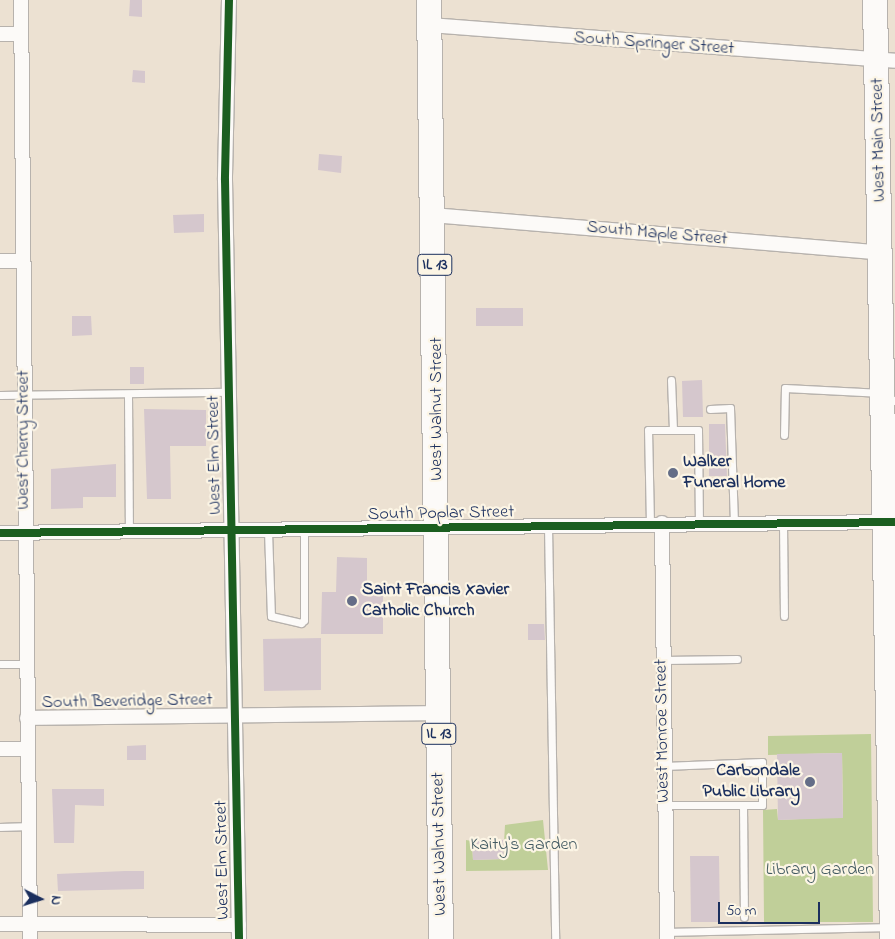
<!DOCTYPE html>
<html>
<head>
<meta charset="utf-8">
<style>
	body { margin:0 }
	#map { position:relative; width:895px; height:939px; overflow:hidden; background:#ece1d2; font-family:"Indie Flower",sans-serif }
	div>[style] { position:absolute }
	[style*='--x'] { left:calc(var(--x)*1px); top:calc(var(--y)*1px); width:calc(var(--w)*1px); rotate:calc(var(--a)*1deg) }
	.green>* { inset:0; background:#c0cf99 }
	.building>* { inset:0; background:#d5c7cd }
	.roads { filter:drop-shadow(1px 0 #b7b2ad) drop-shadow(-1px 0 #b7b2ad) drop-shadow(0 1px #b7b2ad) drop-shadow(0 -1px #b7b2ad) }
	.service>* { height:7px; margin:-3.5px; padding:0 3.5px; transform-origin:3.5px; border-radius:3.5px; background:#fcfaf8 }
	.minor>* { height:14px; margin:-7px; padding:0 7px; transform-origin:7px; border-radius:7px; background:#fcfaf8 }
	.trunk>* { height:24px; margin:-12px; padding:0 12px; transform-origin:12px; border-radius:12px; background:#fcfaf8 }
	.cycleway>* { height:8px; margin:-4px; padding:0 4px; transform-origin:4px; border-radius:4px; background:#1b5e20 }
	.dots>* { width:14px; height:14px; translate:-50% -50%; box-sizing:border-box; border:2px solid #fcf5e5; border-radius:50% }
	span { translate:-50% -50%; white-space:nowrap; text-align:center; line-height:1.15; -webkit-text-stroke:4.5px #fcf5e5; paint-order:stroke }
	.shield-label span { padding:1px 4px; background:#fcf5e5; border:1px solid; border-radius:4px; -webkit-text-stroke-width:0 }
	.shield-label { font-size:16px; color:#1b2f5e; font-weight:700 }
	.street-label { font-size:18px; color:#1b2f5e }
	.poi-label { font-size:18px; color:#1b2f5e; font-weight:700 }
	.left { translate:0 -50%; text-align:left }
	.right { translate:-100% -50%; text-align:right }
	.park-label { font-size:18px; color:#425a62 }
	.north { position:absolute; left:15px; top:874px; width:50px; height:50px; -webkit-text-stroke:4px #fcf5e5; paint-order:stroke; rotate:95deg; font-size:14px; font-weight:700; line-height:20px; text-align:center; color:#1b2f5e }
	.north::after { content:''; display:block; margin:auto; width:18px; height:22px; background:#1b2f5e; clip-path:polygon(50% 0,100% 100%,50% 72%,0 100%) }
	.scale { position:absolute; left:718px; top:902px; width:102px; height:22px; box-sizing:border-box; border:2px solid #1b2f5e; border-top:0; padding-left:6px; font-size:15px; line-height:18px; white-space:nowrap; color:#1b2f5e; -webkit-text-stroke:4px #fcf5e5; paint-order:stroke }
</style>
</head>
<body>
<div id="map">
	<div class="green">
		<div style="clip-path:polygon(871px 734px,873px 922px,764px 922px,763px 810px,777px 809px,778px 820px,843px 817px,842px 753px,768px 755px,768px 736px)"></div>
		<div style="clip-path:polygon(543px 820px,548px 870px,466px 871px,466px 840px,472px 841px,473px 860px,503px 859px,505px 825px)"></div>
	</div>
	<div class="building">
		<div style="clip-path:polygon(130px 0,142px 0,142px 17px,129px 16px)"></div>
		<div style="clip-path:polygon(133px 70px,145px 71px,145px 83px,132px 82px)"></div>
		<div style="clip-path:polygon(319px 154px,342px 156px,341px 173px,318px 170px)"></div>
		<div style="clip-path:polygon(204px 214px,204px 232px,174px 233px,173px 215px)"></div>
		<div style="clip-path:polygon(476px 308px,523px 308px,523px 326px,476px 326px)"></div>
		<div style="clip-path:polygon(72px 316px,91px 316px,92px 335px,72px 336px)"></div>
		<div style="clip-path:polygon(130px 367px,144px 367px,144px 384px,130px 384px)"></div>
		<div style="clip-path:polygon(702px 380px,703px 417px,683px 417px,682px 381px)"></div>
		<div style="clip-path:polygon(144px 409px,206px 410px,206px 446px,170px 446px,171px 499px,147px 499px)"></div>
		<div style="clip-path:polygon(709px 424px,725px 424px,727px 476px,709px 476px)"></div>
		<div style="clip-path:polygon(116px 464px,116px 497px,83px 497px,83px 508px,51px 509px,51px 469px)"></div>
		<div style="clip-path:polygon(337px 557px,367px 558px,367px 592px,383px 592px,383px 634px,321px 634px,322px 592px,336px 592px)"></div>
		<div style="clip-path:polygon(528px 624px,544px 624px,545px 640px,528px 640px)"></div>
		<div style="clip-path:polygon(321px 638px,321px 690px,264px 691px,263px 639px)"></div>
		<div style="clip-path:polygon(146px 745px,146px 760px,127px 760px,127px 746px)"></div>
		<div style="clip-path:polygon(842px 753px,843px 818px,778px 820px,777px 754px)"></div>
		<div style="clip-path:polygon(52px 789px,104px 789px,104px 806px,75px 805px,74px 843px,54px 843px)"></div>
		<div style="clip-path:polygon(503px 840px,504px 859px,473px 860px,472px 841px)"></div>
		<div style="clip-path:polygon(690px 856px,719px 856px,720px 922px,691px 922px)"></div>
		<div style="clip-path:polygon(125px 871px,144px 871px,144px 889px,58px 891px,57px 874px)"></div>
	</div>
	<div class="roads">
		<div class="service">
			<div style="--x:671;--y:380;--w:50;--a:87.7"></div>
			<div style="--x:0;--y:395;--w:229;--a:-0.8"></div>
			<div style="--x:128;--y:395;--w:137;--a:89.6"></div>
			<div style="--x:710;--y:409;--w:20;--a:-3"></div>
			<div style="--x:730;--y:408;--w:115;--a:88"></div>
			<div style="--x:784;--y:435;--w:47;--a:-88.8"></div>
			<div style="--x:785;--y:388;--w:97;--a:3"></div>
			<div style="--x:882;--y:393;--w:15;--a:32"></div>
			<div style="--x:783;--y:523;--w:93;--a:89.4"></div>
			<div style="--x:650;--y:524;--w:94;--a:-91.2"></div>
			<div style="--x:648;--y:430;--w:50;--a:0"></div>
			<div style="--x:698;--y:430;--w:93;--a:89.4"></div>
			<div style="--x:548;--y:526;--w:413;--a:89"></div>
			<div style="--x:268;--y:531;--w:85;--a:88"></div>
			<div style="--x:271;--y:616;--w:31;--a:13"></div>
			<div style="--x:301;--y:623;--w:4;--a:-45"></div>
			<div style="--x:304;--y:620;--w:89;--a:-90"></div>
			<div style="--x:663;--y:660;--w:74;--a:-0.8"></div>
			<div style="--x:0;--y:664;--w:25;--a:0"></div>
			<div style="--x:664;--y:766;--w:98;--a:-2.3"></div>
			<div style="--x:762;--y:762;--w:43;--a:90"></div>
			<div style="--x:762;--y:805;--w:97;--a:180"></div>
			<div style="--x:743;--y:805;--w:112;--a:89.5"></div>
			<div style="--x:0;--y:827;--w:28;--a:-2"></div>
			<div style="--x:667;--y:932;--w:222;--a:-1.3"></div>
		</div>
		<div class="minor">
			<div style="--x:21;--y:0;--w:939;--a:89.45"></div>
			<div style="--x:229;--y:0;--w:180;--a:91.3"></div>
			<div style="--x:225;--y:180;--w:759;--a:88.94"></div>
			<div style="--x:430;--y:25;--w:466;--a:4.4"></div>
			<div style="--x:0;--y:34;--w:21;--a:0"></div>
			<div style="--x:433;--y:215;--w:450;--a:4.8"></div>
			<div style="--x:0;--y:261;--w:22;--a:0"></div>
			<div style="--x:662;--y:523;--w:416;--a:89.3"></div>
			<div style="--x:0;--y:533;--w:892;--a:-0.71"></div>
			<div style="--x:27;--y:718;--w:411;--a:-0.7"></div>
			<div style="--x:0;--y:749;--w:27;--a:0"></div>
			<div style="--x:0;--y:924;--w:239;--a:0.2"></div>
		</div>
		<div class="trunk">
			<div style="--x:429;--y:0;--w:939;--a:89.27"></div>
			<div style="--x:875;--y:0;--w:939;--a:88.96"></div>
		</div>
	</div>
	<div class="cycleway">
		<div style="--x:229;--y:0;--w:180;--a:91.3"></div>
		<div style="--x:225;--y:180;--w:759;--a:88.94"></div>
		<div style="--x:0;--y:533;--w:895;--a:-0.7"></div>
	</div>
	<div class="dots">
		<div style="left:673px;top:473px;background:#646d87"></div>
		<div style="left:352px;top:601px;background:#646d87"></div>
		<div style="left:810px;top:782px;background:#646d87"></div>
	</div>
	<div class="shield-label">
		<span style="left:435px;top:265px">IL 13</span>
		<span style="left:439px;top:734px">IL 13</span>
	</div>
	<div class="street-label">
		<span style="left:654px;top:44px;rotate:4deg">South Springer Street</span>
		<span style="left:879px;top:140px;rotate:-91deg">West Main Street</span>
		<span style="left:657px;top:234px;rotate:5deg">South Maple Street</span>
		<span style="left:437px;top:409px;rotate:-90deg">West Walnut Street</span>
		<span style="left:24px;top:440px;rotate:-90deg">West Cherry Street</span>
		<span style="left:215px;top:455px;rotate:-91deg">West Elm Street</span>
		<span style="left:441px;top:514px;rotate:-1deg">South Poplar Street</span>
		<span style="left:127px;top:702px;rotate:-1deg">South Beveridge Street</span>
		<span style="left:663px;top:731px;rotate:-91deg">West Monroe Street</span>
		<span style="left:440px;top:844px;rotate:-91deg">West Walnut Street</span>
		<span style="left:223px;top:860px;rotate:-91deg">West Elm Street</span>
	</div>
	<div class="poi-label">
		<span class="left" style="left:683px;top:473px">Walker<br>Funeral Home</span>
		<span class="left" style="left:362px;top:601px">Saint Francis Xavier<br>Catholic Church</span>
		<span class="right" style="left:800px;top:782px">Carbondale<br>Public Library</span>
	</div>
	<div class="park-label">
		<span style="left:524px;top:845px">Kaity's Garden</span>
		<span style="left:820px;top:870px">Library Garden</span>
	</div>
	<div class="north">N</div>
	<div class="scale">50 m</div>
</div>
</body>
</html>
